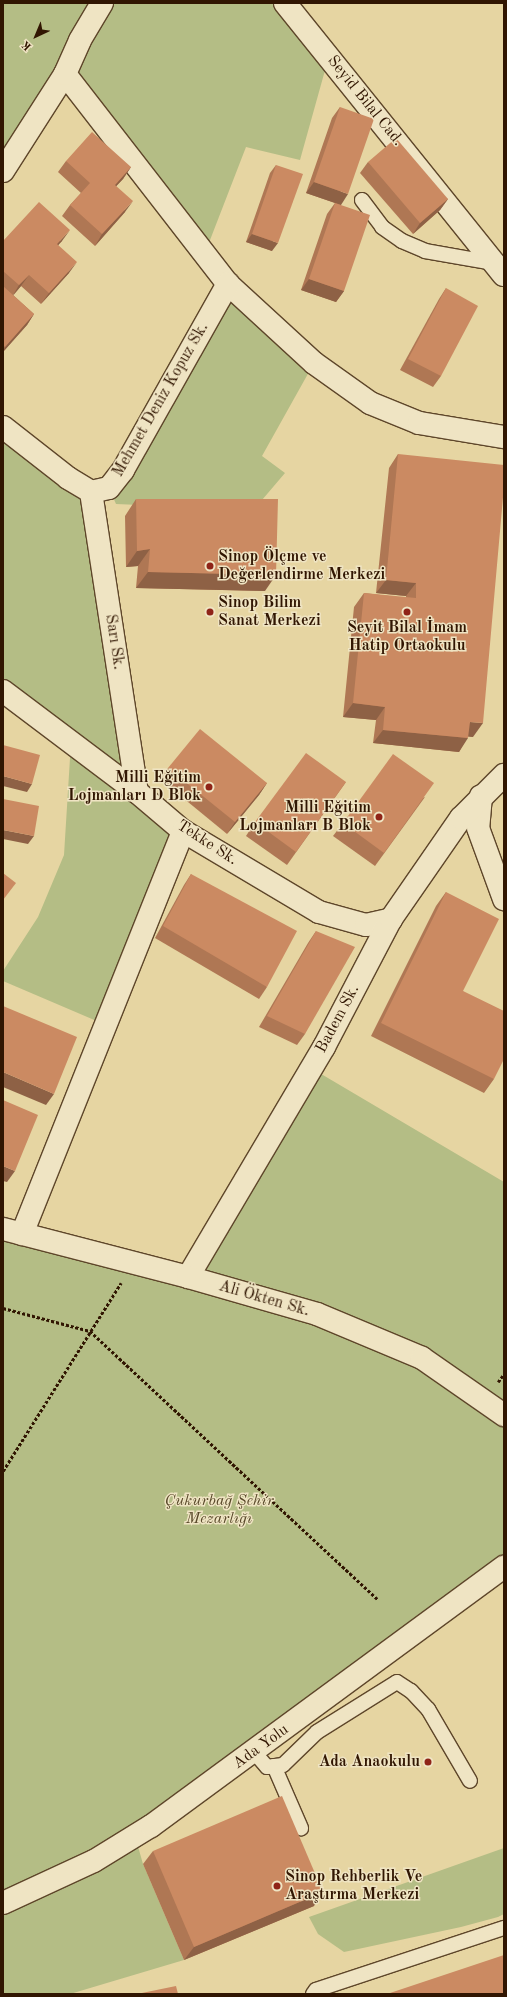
<!DOCTYPE html>
<html>
<head>
<meta charset="utf-8">
<style>
	body { margin:0 }
	#map { position:relative; width:507px; height:1997px; overflow:hidden; background:#e6d5a2; font-family:"Old Standard TT",serif }
	div>[style] { position:absolute }
	[style*='--x'] { left:calc(var(--x)*1px); top:calc(var(--y)*1px); width:calc(var(--w)*1px); rotate:calc(var(--a)*1deg) }
	.green>* { inset:0; background:#b4bd85 }
	.path>* { height:2.5px; margin-top:-1.25px; transform-origin:0; background:repeating-linear-gradient(90deg,#311602 0 3px,transparent 0 5px) }
	.roads { filter:drop-shadow(1px 0 #5e462a) drop-shadow(-1px 0 #5e462a) drop-shadow(0 1px #5e462a) drop-shadow(0 -1px #5e462a) }
	.lane>* { height:14px; margin:-7px; padding:0 7px; transform-origin:7px; border-radius:7px; background:#efe4c3 }
	.street>* { height:22px; margin:-11px; padding:0 11px; transform-origin:11px; border-radius:11px; background:#efe4c3 }
	.secondary>* { height:22px; margin:-11px; padding:0 11px; transform-origin:11px; border-radius:11px; background:#efe4c3 }
	.wall>* { inset:0; background:#af7754 }
	.shaded-wall>* { inset:0; background:#8e6145 }
	.building>* { inset:0; background:#cb8a62 }
	.dots>* { width:11px; height:11px; translate:-50% -50%; box-sizing:border-box; border:2px solid #efe4c3; border-radius:50% }
	span { translate:-50% -50%; white-space:nowrap; text-align:center; line-height:1.15; -webkit-text-stroke:3px #efe4c3; paint-order:stroke }
	.street-label { font-size:16px; color:#311602 }
	.poi-label { font-size:16px; color:#311602; font-weight:700 }
	.left { translate:0 -50%; text-align:left }
	.right { translate:-100% -50%; text-align:right }
	.park-label { font-size:16px; color:#584829; font-style:italic }
	.frame { position:absolute; inset:0; border:4px solid #311602; pointer-events:none }
	.north { position:absolute; left:16px; top:16px; width:40px; height:40px; -webkit-text-stroke:3px #efe4c3; paint-order:stroke; rotate:224deg; font-size:11px; font-weight:700; line-height:16px; text-align:center; color:#311602 }
	.north::after { content:''; display:block; margin:auto; width:14px; height:18px; background:#311602; clip-path:polygon(50% 0,100% 100%,50% 72%,0 100%) }
</style>
</head>
<body>
<div id="map">
	<div class="green">
		<div style="clip-path:polygon(3px 3px,285px 3px,329px 56px,300px 160px,246px 147px,205px 253px,66px 74px,3px 156px)"></div>
		<div style="clip-path:polygon(228px 284px,314px 363px,262px 456px,285px 473px,262px 500px,232px 509px,116px 504px,109px 488px)"></div>
		<div style="clip-path:polygon(3px 427px,91px 492px,137px 792px,183px 831px,106px 1025px,3px 981px,3px 971px,38px 917px,64px 855px,71px 742px,3px 691px)"></div>
		<div style="clip-path:polygon(311px 1068px,504px 1182px,504px 1567px,135px 1836px,143px 1864px,184px 1960px,70px 1994px,3px 1994px,3px 1229px,188px 1277px)"></div>
		<div style="clip-path:polygon(504px 1848px,504px 1914px,498px 1917px,461px 1927px,344px 1952px,318px 1934px,309px 1917px)"></div>
	</div>
	<div class="path">
		<div style="--x:3;--y:1308;--w:90;--a:14.8"></div>
		<div style="--x:90;--y:1331;--w:393;--a:43"></div>
		<div style="--x:498;--y:1382;--w:10;--a:-53"></div>
		<div style="--x:3;--y:1471;--w:222;--a:-57.9"></div>
	</div>
	<div class="roads">
		<div class="lane">
			<div style="--x:362;--y:200;--w:34;--a:53"></div>
			<div style="--x:382;--y:227;--w:24;--a:35"></div>
			<div style="--x:402;--y:241;--w:25;--a:23"></div>
			<div style="--x:425;--y:251;--w:70;--a:9.9"></div>
			<div style="--x:254;--y:1752;--w:20;--a:49"></div>
			<div style="--x:267;--y:1767;--w:16;--a:-7"></div>
			<div style="--x:283;--y:1765;--w:47;--a:-44.1"></div>
			<div style="--x:317;--y:1732;--w:94;--a:-32"></div>
			<div style="--x:397;--y:1682;--w:17;--a:33"></div>
			<div style="--x:411;--y:1691;--w:25;--a:47"></div>
			<div style="--x:428;--y:1709;--w:83;--a:59.7"></div>
			<div style="--x:274;--y:1766;--w:68;--a:66.5"></div>
			<div style="--x:313;--y:1994;--w:5;--a:-53"></div>
			<div style="--x:316;--y:1990;--w:198;--a:-18.3"></div>
		</div>
		<div class="street">
			<div style="--x:285;--y:3;--w:349;--a:51.2"></div>
			<div style="--x:65;--y:74;--w:266;--a:52.2"></div>
			<div style="--x:228;--y:284;--w:117;--a:42.6"></div>
			<div style="--x:314;--y:363;--w:69;--a:35.5"></div>
			<div style="--x:370;--y:403;--w:53;--a:22.2"></div>
			<div style="--x:419;--y:423;--w:86;--a:9.4"></div>
			<div style="--x:3;--y:427;--w:83;--a:38.1"></div>
			<div style="--x:68;--y:478;--w:27;--a:31"></div>
			<div style="--x:91;--y:492;--w:18;--a:-13"></div>
			<div style="--x:109;--y:488;--w:23;--a:-52"></div>
			<div style="--x:123;--y:470;--w:214;--a:-60.6"></div>
			<div style="--x:91;--y:492;--w:304;--a:81.3"></div>
			<div style="--x:3;--y:691;--w:168;--a:37"></div>
			<div style="--x:137;--y:792;--w:60;--a:40.3"></div>
			<div style="--x:183;--y:831;--w:158;--a:30.8"></div>
			<div style="--x:319;--y:912;--w:49;--a:15.5"></div>
			<div style="--x:366;--y:925;--w:26;--a:-13"></div>
			<div style="--x:481;--y:796;--w:32;--a:95"></div>
			<div style="--x:478;--y:828;--w:76;--a:69.9"></div>
			<div style="--x:22;--y:1234;--w:434;--a:-68.2"></div>
			<div style="--x:188;--y:1277;--w:267;--a:-59.4"></div>
			<div style="--x:324;--y:1047;--w:144;--a:-62.4"></div>
			<div style="--x:391;--y:919;--w:123;--a:-55.3"></div>
			<div style="--x:461;--y:818;--w:61;--a:-45"></div>
		</div>
		<div class="secondary">
			<div style="--x:3;--y:171;--w:115;--a:-57.4"></div>
			<div style="--x:65;--y:74;--w:37;--a:-66"></div>
			<div style="--x:80;--y:40;--w:43;--a:-59.3"></div>
			<div style="--x:3;--y:1229;--w:191;--a:14.5"></div>
			<div style="--x:188;--y:1277;--w:134;--a:16"></div>
			<div style="--x:317;--y:1314;--w:114;--a:22.7"></div>
			<div style="--x:422;--y:1358;--w:100;--a:34.8"></div>
			<div style="--x:3;--y:1903;--w:100;--a:-24.8"></div>
			<div style="--x:94;--y:1861;--w:67;--a:-31.6"></div>
			<div style="--x:151;--y:1826;--w:438;--a:-36.3"></div>
		</div>
	</div>
	<div class="wall">
		<div style="clip-path:polygon(340px 107px,341px 205px,344px 291px,336px 302px,301px 290px,327px 214px,335px 203px,306px 193px,332px 118px)"></div>
		<div style="clip-path:polygon(66px 161px,131px 167px,123px 179px,116px 186px,125px 212px,95px 246px,62px 216px,70px 205px,81px 193px,58px 172px)"></div>
		<div style="clip-path:polygon(368px 162px,448px 199px,440px 210px,413px 234px,360px 173px)"></div>
		<div style="clip-path:polygon(276px 165px,272px 251px,246px 242px,270px 173px)"></div>
		<div style="clip-path:polygon(3px 241px,62px 241px,58px 245px,69px 273px,41px 304px,21px 286px,13px 295px,34px 314px,27px 325px,3px 352px)"></div>
		<div style="clip-path:polygon(446px 288px,441px 376px,433px 387px,400px 370px,439px 299px)"></div>
		<div style="clip-path:polygon(398px 454px,473px 737px,468px 736px,459px 752px,373px 743px,376px 720px,343px 717px,354px 607px,364px 593px,406px 598px,406px 596px,376px 593px,389px 468px)"></div>
		<div style="clip-path:polygon(136px 499px,265px 591px,136px 588px,138px 566px,126px 567px,125px 516px)"></div>
		<div style="clip-path:polygon(168px 768px,267px 783px,259px 795px,227px 834px,160px 779px)"></div>
		<div style="clip-path:polygon(346px 782px,287px 865px,246px 836px,255px 822px)"></div>
		<div style="clip-path:polygon(425px 797px,375px 866px,333px 836px,343px 823px)"></div>
		<div style="clip-path:polygon(191px 874px,267px 987px,259px 999px,155px 938px,184px 885px)"></div>
		<div style="clip-path:polygon(446px 892px,463px 991px,494px 1079px,484px 1093px,371px 1036px,436px 906px)"></div>
		<div style="clip-path:polygon(316px 931px,305px 1034px,297px 1045px,259px 1027px,308px 943px)"></div>
		<div style="clip-path:polygon(153px 1851px,314px 1906px,184px 1960px,143px 1864px)"></div>
	</div>
	<div class="shaded-wall">
		<div style="clip-path:polygon(131px 167px,123px 179px,107px 196px,115px 185px)"></div>
		<div style="clip-path:polygon(314px 182px,348px 194px,341px 205px,306px 193px)"></div>
		<div style="clip-path:polygon(448px 199px,440px 210px,413px 234px,420px 223px)"></div>
		<div style="clip-path:polygon(133px 201px,125px 212px,95px 246px,102px 234px)"></div>
		<div style="clip-path:polygon(70px 230px,62px 241px,49px 255px,57px 244px)"></div>
		<div style="clip-path:polygon(252px 234px,278px 243px,272px 251px,246px 242px)"></div>
		<div style="clip-path:polygon(77px 262px,69px 273px,41px 304px,49px 293px)"></div>
		<div style="clip-path:polygon(29px 275px,21px 286px,12px 297px,19px 285px)"></div>
		<div style="clip-path:polygon(309px 279px,344px 291px,336px 302px,301px 290px)"></div>
		<div style="clip-path:polygon(34px 314px,27px 325px,3px 352px,3px 351px,5px 347px)"></div>
		<div style="clip-path:polygon(150px 549px,138px 566px,126px 567px,137px 551px)"></div>
		<div style="clip-path:polygon(148px 572px,276px 575px,265px 591px,136px 588px)"></div>
		<div style="clip-path:polygon(386px 580px,416px 583px,406px 596px,376px 593px)"></div>
		<div style="clip-path:polygon(353px 703px,385px 707px,376px 720px,343px 717px)"></div>
		<div style="clip-path:polygon(470px 722px,483px 723px,473px 737px,460px 736px)"></div>
		<div style="clip-path:polygon(383px 730px,468px 738px,459px 752px,373px 743px)"></div>
		<div style="clip-path:polygon(3px 776px,32px 784px,27px 792px,3px 786px)"></div>
		<div style="clip-path:polygon(267px 783px,259px 795px,227px 834px,235px 822px)"></div>
		<div style="clip-path:polygon(3px 830px,34px 836px,28px 844px,3px 839px)"></div>
		<div style="clip-path:polygon(3px 1072px,54px 1094px,46px 1105px,3px 1087px)"></div>
		<div style="clip-path:polygon(3px 1166px,15px 1171px,7px 1182px,3px 1181px)"></div>
		<div style="clip-path:polygon(323px 1892px,314px 1906px,184px 1960px,194px 1947px)"></div>
	</div>
	<div class="building">
		<div style="clip-path:polygon(340px 107px,374px 119px,348px 194px,314px 182px)"></div>
		<div style="clip-path:polygon(92px 132px,131px 167px,115px 185px,133px 201px,102px 234px,70px 205px,90px 183px,66px 161px)"></div>
		<div style="clip-path:polygon(396px 138px,448px 199px,420px 223px,368px 162px)"></div>
		<div style="clip-path:polygon(276px 165px,303px 174px,278px 243px,252px 234px)"></div>
		<div style="clip-path:polygon(39px 202px,70px 230px,57px 244px,77px 262px,49px 293px,29px 275px,19px 285px,3px 271px,3px 241px)"></div>
		<div style="clip-path:polygon(335px 203px,370px 215px,344px 291px,309px 279px)"></div>
		<div style="clip-path:polygon(3px 286px,34px 314px,5px 347px,3px 345px)"></div>
		<div style="clip-path:polygon(446px 288px,478px 306px,441px 376px,408px 359px)"></div>
		<div style="clip-path:polygon(398px 454px,504px 465px,504px 486px,483px 723px,470px 722px,468px 738px,383px 730px,385px 707px,353px 703px,364px 593px,416px 598px,416px 583px,386px 580px)"></div>
		<div style="clip-path:polygon(136px 499px,278px 499px,276px 575px,148px 572px,150px 549px,137px 551px)"></div>
		<div style="clip-path:polygon(200px 729px,267px 783px,235px 822px,168px 768px)"></div>
		<div style="clip-path:polygon(3px 745px,40px 755px,32px 784px,3px 776px)"></div>
		<div style="clip-path:polygon(306px 753px,346px 782px,296px 852px,255px 822px)"></div>
		<div style="clip-path:polygon(393px 754px,434px 783px,384px 853px,343px 823px)"></div>
		<div style="clip-path:polygon(3px 799px,39px 806px,34px 836px,3px 830px)"></div>
		<div style="clip-path:polygon(3px 873px,16px 883px,3px 900px)"></div>
		<div style="clip-path:polygon(191px 874px,297px 931px,267px 987px,163px 926px)"></div>
		<div style="clip-path:polygon(446px 892px,499px 919px,463px 991px,504px 1011px,504px 1059px,494px 1079px,381px 1023px)"></div>
		<div style="clip-path:polygon(316px 931px,355px 947px,305px 1034px,267px 1016px)"></div>
		<div style="clip-path:polygon(3px 1006px,77px 1037px,54px 1094px,3px 1072px)"></div>
		<div style="clip-path:polygon(3px 1100px,38px 1115px,15px 1171px,3px 1166px)"></div>
		<div style="clip-path:polygon(282px 1796px,323px 1892px,194px 1947px,153px 1851px)"></div>
		<div style="clip-path:polygon(504px 1955px,504px 1994px,387px 1994px)"></div>
		<div style="clip-path:polygon(176px 1986px,178px 1994px,137px 1994px)"></div>
	</div>
	<div class="dots">
		<div style="left:210px;top:566px;background:#8f2418"></div>
		<div style="left:210px;top:612px;background:#8f2418"></div>
		<div style="left:407px;top:612px;background:#8f2418"></div>
		<div style="left:209px;top:787px;background:#8f2418"></div>
		<div style="left:379px;top:817px;background:#8f2418"></div>
		<div style="left:428px;top:1762px;background:#8f2418"></div>
		<div style="left:277px;top:1886px;background:#8f2418"></div>
	</div>
	<div class="street-label">
		<span style="left:365px;top:101px;rotate:51deg">Seyid Bilal Cad.</span>
		<span style="left:161px;top:400px;rotate:-60deg">Mehmet Deniz Kopuz Sk.</span>
		<span style="left:114px;top:642px;rotate:81deg">Sarı Sk.</span>
		<span style="left:207px;top:843px;rotate:33deg">Tekke Sk.</span>
		<span style="left:338px;top:1019px;rotate:-62deg">Badem Sk.</span>
		<span style="left:264px;top:1299px;rotate:16deg">Ali Ökten Sk.</span>
		<span style="left:261px;top:1747px;rotate:-36deg">Ada Yolu</span>
	</div>
	<div class="poi-label">
		<span class="left" style="left:218px;top:566px">Sinop Ölçme ve<br>Değerlendirme Merkezi</span>
		<span class="left" style="left:218px;top:612px">Sinop Bilim<br>Sanat Merkezi</span>
		<span style="left:407px;top:637px">Seyit Bilal İmam<br>Hatip Ortaokulu</span>
		<span class="right" style="left:201px;top:787px">Milli Eğitim<br>Lojmanları D Blok</span>
		<span class="right" style="left:371px;top:817px">Milli Eğitim<br>Lojmanları B Blok</span>
		<span class="right" style="left:420px;top:1762px">Ada Anaokulu</span>
		<span class="left" style="left:285px;top:1886px">Sinop Rehberlik Ve<br>Araştırma Merkezi</span>
	</div>
	<div class="park-label">
		<span style="left:219px;top:1510px">Çukurbağ Şehir<br>Mezarlığı</span>
	</div>
	<div class="frame"></div>
	<div class="north">K</div>
</div>
</body>
</html>
